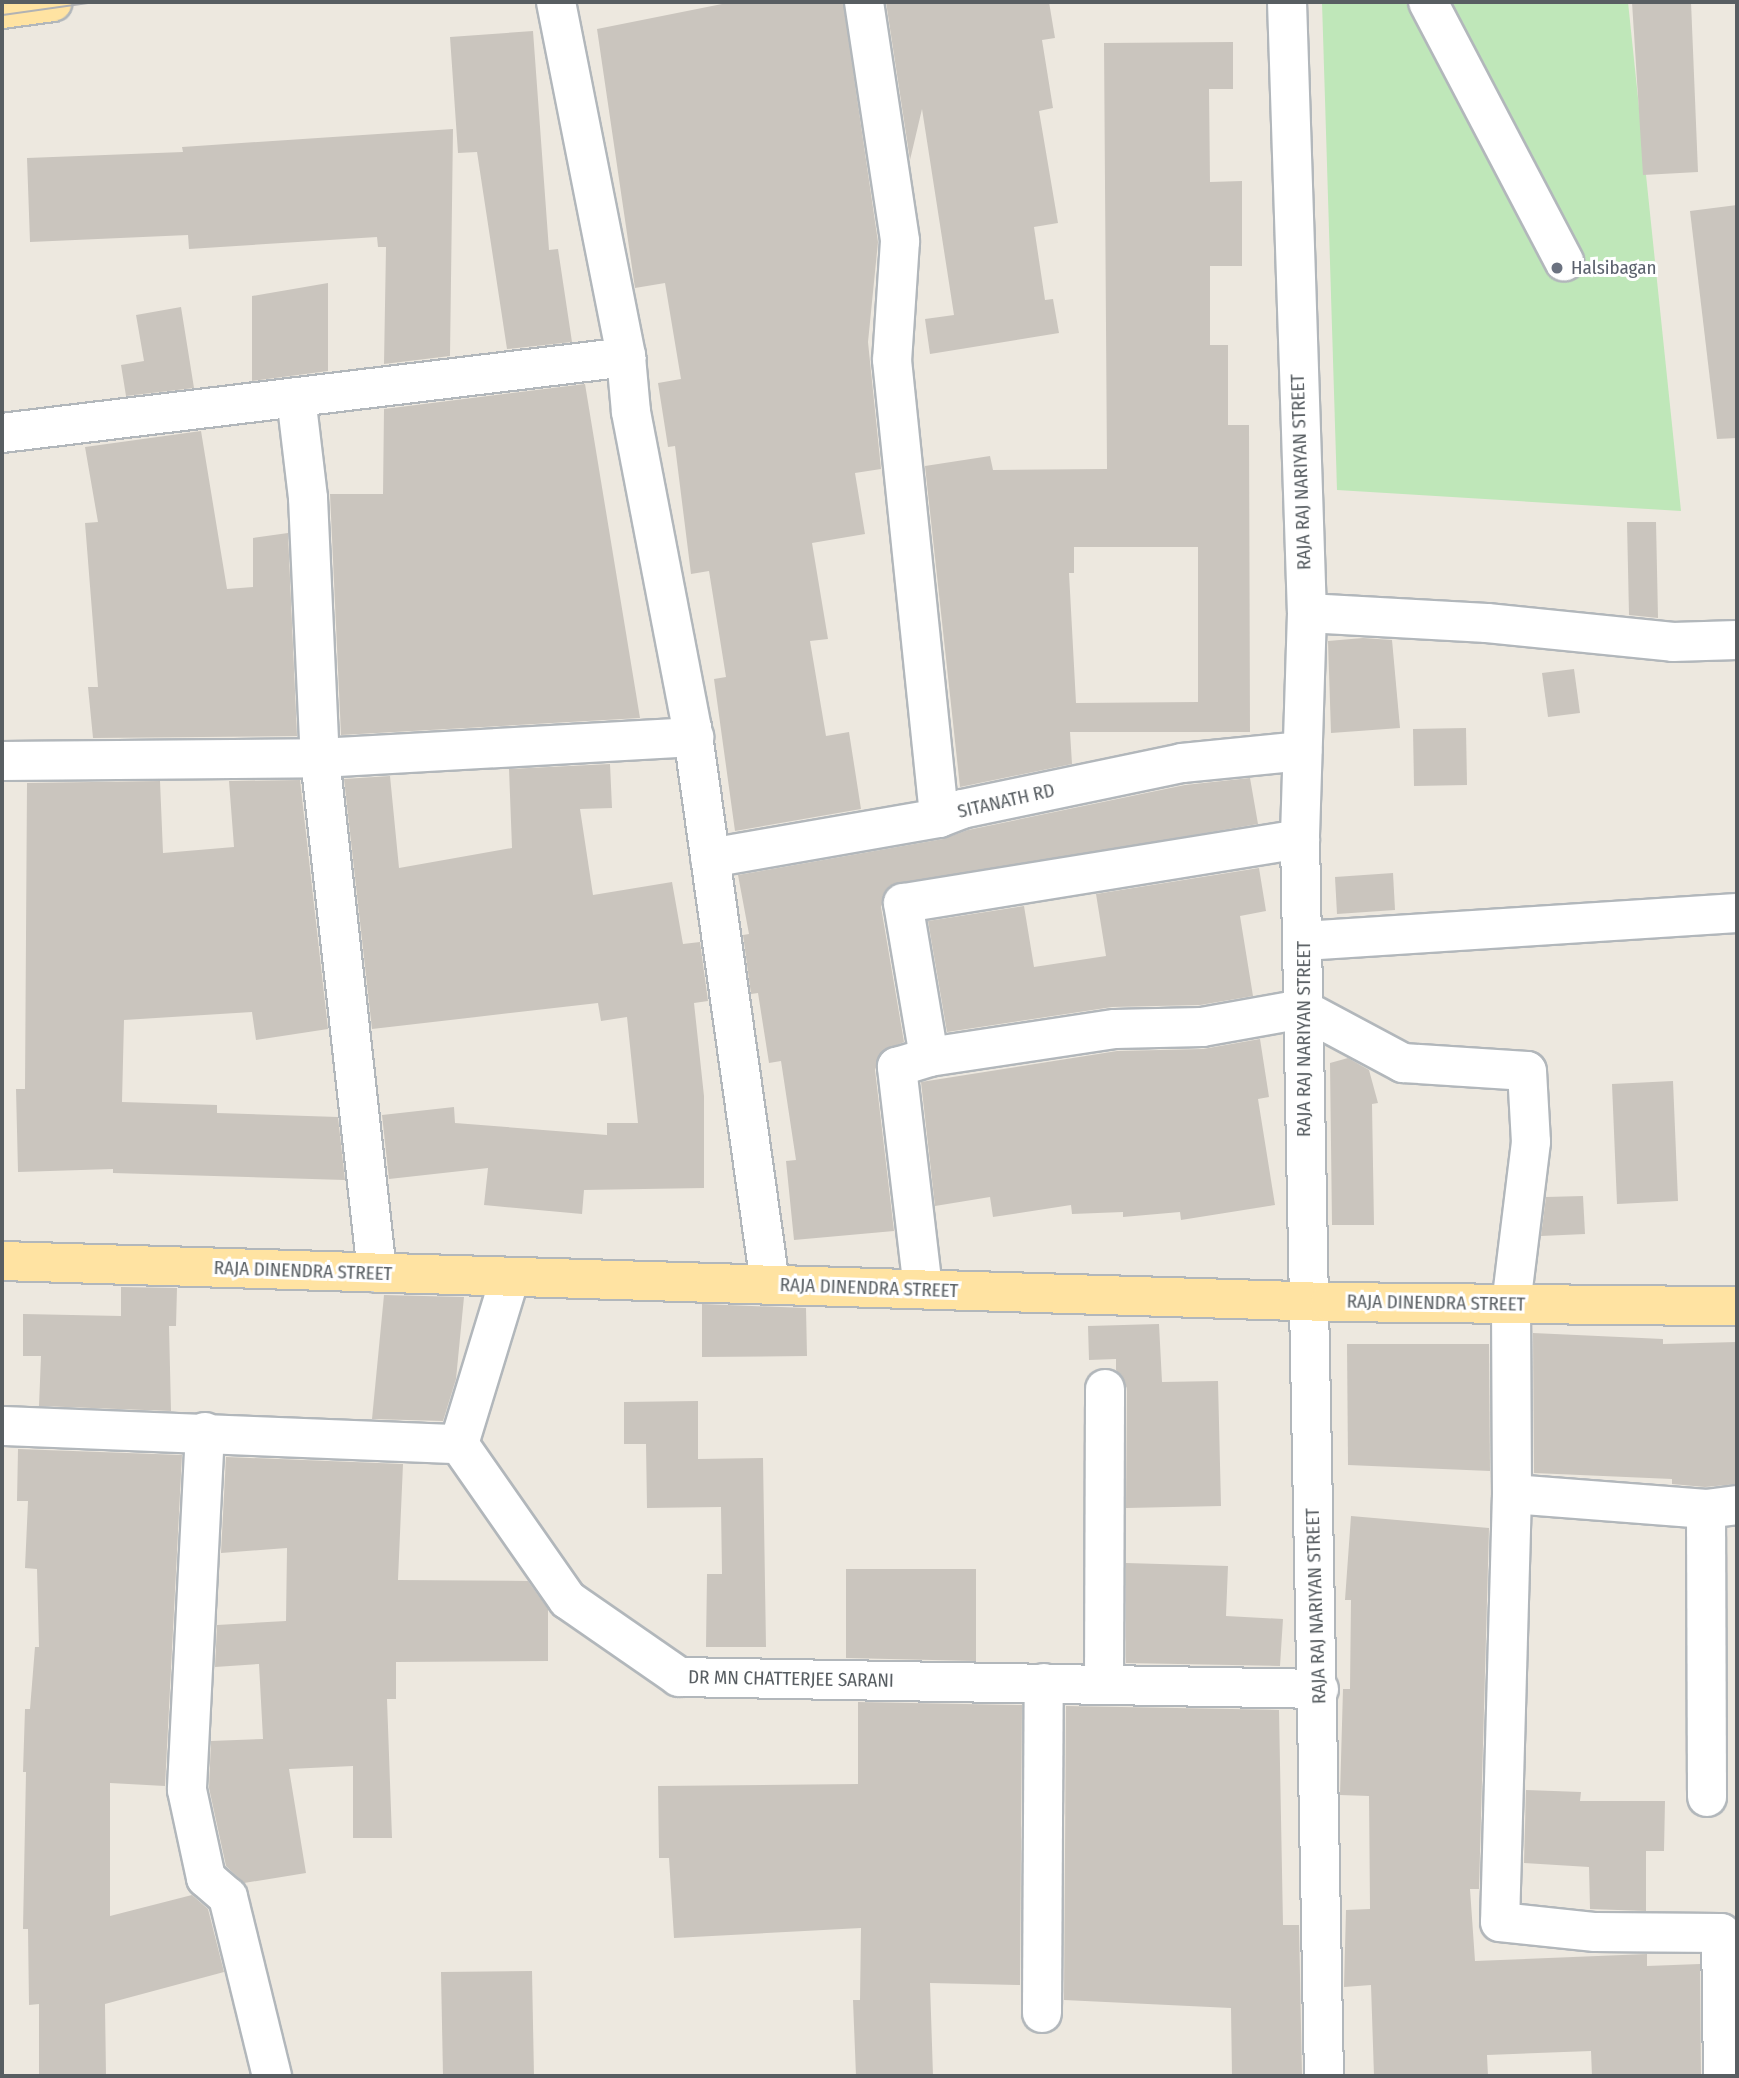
<!DOCTYPE html>
<html>
<head>
<meta charset="utf-8">
<style>
	body { margin:0 }
	#map { position:relative; width:1739px; height:2078px; overflow:hidden; background:#ede8df; font-family:"Fira Sans Condensed",sans-serif }
	div>[style] { position:absolute }
	[style*='--x'] { left:calc(var(--x)*1px); top:calc(var(--y)*1px); width:calc(var(--w)*1px); rotate:calc(var(--a)*1deg) }
	.green>* { inset:0; background:#bfe7b9 }
	.building>* { inset:0; background:#cac5be }
	.roads { filter:drop-shadow(2px 0 #b2b7bb) drop-shadow(-2px 0 #b2b7bb) drop-shadow(0 2px #b2b7bb) drop-shadow(0 -2px #b2b7bb) }
	.minor>* { height:38px; margin:-19px; padding:0 19px; transform-origin:19px; border-radius:19px; background:#fff }
	.major>* { height:38px; margin:-19px; padding:0 19px; transform-origin:19px; border-radius:19px; background:#ffe3a2 }
	.tram>* { height:2px; margin:-1px; padding:0 1px; transform-origin:1px; border-radius:1px; background:#b1b2b3 }
	.dots>* { width:19px; height:19px; translate:-50% -50%; box-sizing:border-box; border:4px solid #fff; border-radius:50% }
	span { translate:-50% -50%; white-space:nowrap; text-align:center; line-height:1.15; -webkit-text-stroke:6px #fff; paint-order:stroke }
	.worship-label { font-size:19px; color:#5b616d }
	.left { translate:0 -50%; text-align:left }
	.street-label { font-size:19px; color:#585e62 }
	.frame { position:absolute; inset:0; border:4px solid #585e62; pointer-events:none }
</style>
</head>
<body>
<div id="map">
	<div class="green">
		<div style="clip-path:polygon(1322px 2px,1628px 2px,1681px 511px,1337px 490px)"></div>
	</div>
	<div class="building">
		<div style="clip-path:polygon(732px 2px,843px 2px,878px 242px,868px 342px,881px 469px,855px 473px,865px 534px,812px 543px,828px 639px,810px 641px,826px 736px,849px 732px,861px 809px,735px 831px,714px 679px,726px 677px,709px 571px,691px 574px,675px 446px,668px 447px,658px 383px,681px 379px,665px 283px,635px 288px,597px 29px)"></div>
		<div style="clip-path:polygon(886px 2px,1049px 2px,1055px 38px,1042px 40px,1053px 108px,1039px 111px,1058px 223px,1034px 227px,1045px 300px,1053px 299px,1059px 333px,930px 354px,925px 319px,954px 315px,922px 109px,910px 160px)"></div>
		<div style="clip-path:polygon(1632px 2px,1691px 2px,1698px 172px,1643px 175px)"></div>
		<div style="clip-path:polygon(533px 31px,549px 250px,558px 249px,572px 342px,507px 349px,477px 152px,458px 153px,450px 37px)"></div>
		<div style="clip-path:polygon(evenodd,1233px 42px,1233px 89px,1209px 89px,1210px 182px,1242px 181px,1242px 266px,1210px 266px,1210px 345px,1228px 345px,1228px 425px,1249px 425px,1250px 732px,1070px 732px,1072px 764px,960px 787px,925px 466px,990px 456px,993px 470px,1107px 469px,1104px 43px,1233px 42px,1074px 547px,1198px 547px,1198px 702px,1076px 703px,1069px 573px,1074px 573px,1074px 547px)"></div>
		<div style="clip-path:polygon(453px 129px,450px 356px,384px 364px,386px 247px,378px 247px,377px 237px,189px 249px,188px 235px,30px 242px,27px 158px,183px 152px,182px 147px)"></div>
		<div style="clip-path:polygon(1737px 205px,1737px 438px,1717px 439px,1690px 211px)"></div>
		<div style="clip-path:polygon(328px 283px,328px 371px,252px 381px,252px 296px)"></div>
		<div style="clip-path:polygon(181px 307px,194px 388px,126px 396px,121px 365px,144px 361px,136px 315px)"></div>
		<div style="clip-path:polygon(585px 384px,640px 718px,341px 735px,330px 494px,383px 494px,384px 409px)"></div>
		<div style="clip-path:polygon(201px 431px,227px 589px,253px 587px,253px 538px,288px 533px,297px 736px,93px 738px,88px 687px,98px 687px,85px 523px,98px 522px,85px 447px)"></div>
		<div style="clip-path:polygon(1627px 522px,1656px 522px,1658px 618px,1629px 615px)"></div>
		<div style="clip-path:polygon(1363px 638px,1392px 640px,1400px 728px,1331px 733px,1328px 641px)"></div>
		<div style="clip-path:polygon(1574px 669px,1580px 713px,1548px 717px,1542px 673px)"></div>
		<div style="clip-path:polygon(1466px 728px,1467px 785px,1414px 786px,1413px 729px)"></div>
		<div style="clip-path:polygon(610px 764px,612px 808px,580px 809px,593px 895px,672px 882px,683px 944px,700px 942px,708px 1001px,694px 1003px,704px 1096px,704px 1188px,584px 1190px,582px 1214px,484px 1205px,488px 1168px,389px 1179px,382px 1115px,454px 1107px,455px 1123px,607px 1135px,607px 1123px,638px 1123px,627px 1017px,601px 1021px,598px 1003px,372px 1029px,344px 779px,390px 776px,399px 868px,512px 848px,509px 769px)"></div>
		<div style="clip-path:polygon(1250px 778px,1258px 824px,889px 887px,881px 907px,904px 1042px,882px 1051px,875px 1070px,894px 1231px,794px 1240px,786px 1161px,796px 1160px,781px 1061px,769px 1063px,758px 993px,751px 994px,743px 935px,749px 934px,738px 875px,943px 839px,968px 830px,1185px 785px)"></div>
		<div style="clip-path:polygon(300px 780px,328px 1029px,256px 1040px,252px 1012px,124px 1020px,122px 1102px,217px 1105px,217px 1113px,338px 1117px,345px 1180px,113px 1173px,113px 1169px,18px 1172px,16px 1089px,25px 1089px,27px 783px,160px 781px,163px 853px,234px 847px,229px 781px)"></div>
		<div style="clip-path:polygon(1259px 868px,1266px 911px,1240px 916px,1253px 996px,1200px 1005px,1112px 1007px,947px 1032px,928px 921px,1024px 906px,1034px 967px,1106px 956px,1096px 894px)"></div>
		<div style="clip-path:polygon(1393px 873px,1395px 910px,1337px 914px,1335px 877px)"></div>
		<div style="clip-path:polygon(1260px 1039px,1269px 1097px,1258px 1099px,1275px 1205px,1181px 1220px,1180px 1212px,1123px 1217px,1123px 1212px,1072px 1214px,1071px 1205px,993px 1217px,990px 1197px,935px 1206px,921px 1082px,1117px 1051px,1203px 1049px)"></div>
		<div style="clip-path:polygon(1348px 1058px,1369px 1070px,1378px 1103px,1372px 1104px,1374px 1225px,1332px 1225px,1330px 1063px)"></div>
		<div style="clip-path:polygon(1673px 1081px,1678px 1201px,1617px 1204px,1612px 1084px)"></div>
		<div style="clip-path:polygon(1583px 1196px,1585px 1234px,1541px 1236px,1546px 1197px)"></div>
		<div style="clip-path:polygon(121px 1287px,177px 1288px,176px 1326px,169px 1326px,171px 1411px,39px 1406px,41px 1356px,23px 1356px,23px 1314px,121px 1316px)"></div>
		<div style="clip-path:polygon(384px 1295px,464px 1297px,456px 1379px,443px 1421px,372px 1419px)"></div>
		<div style="clip-path:polygon(702px 1304px,806px 1308px,807px 1356px,702px 1357px)"></div>
		<div style="clip-path:polygon(1159px 1324px,1162px 1382px,1218px 1381px,1221px 1506px,1126px 1508px,1127px 1388px,1116px 1370px,1116px 1359px,1089px 1360px,1088px 1326px)"></div>
		<div style="clip-path:polygon(1533px 1333px,1663px 1339px,1663px 1344px,1737px 1342px,1737px 1484px,1705px 1487px,1672px 1484px,1672px 1479px,1534px 1473px)"></div>
		<div style="clip-path:polygon(1347px 1344px,1489px 1344px,1490px 1471px,1348px 1465px)"></div>
		<div style="clip-path:polygon(698px 1401px,698px 1459px,763px 1458px,766px 1647px,706px 1647px,707px 1574px,722px 1574px,721px 1507px,647px 1508px,646px 1444px,624px 1444px,624px 1402px)"></div>
		<div style="clip-path:polygon(18px 1449px,182px 1455px,165px 1786px,110px 1783px,110px 1916px,192px 1895px,208px 1909px,224px 1972px,105px 2004px,106px 2076px,39px 2076px,39px 2004px,29px 2005px,28px 1929px,23px 1929px,26px 1772px,23px 1772px,25px 1709px,30px 1709px,35px 1647px,39px 1647px,37px 1569px,25px 1568px,28px 1501px,17px 1501px)"></div>
		<div style="clip-path:polygon(226px 1457px,403px 1464px,398px 1580px,528px 1581px,548px 1609px,548px 1661px,396px 1662px,396px 1699px,387px 1699px,392px 1838px,353px 1838px,353px 1766px,289px 1769px,306px 1873px,244px 1883px,226px 1866px,209px 1788px,211px 1741px,263px 1739px,259px 1664px,215px 1667px,217px 1625px,286px 1621px,287px 1548px,221px 1553px)"></div>
		<div style="clip-path:polygon(1351px 1516px,1489px 1528px,1479px 1889px,1470px 1889px,1475px 1961px,1647px 1954px,1647px 1966px,1700px 1964px,1701px 2076px,1592px 2076px,1591px 2051px,1487px 2055px,1488px 2076px,1374px 2076px,1371px 1985px,1344px 1987px,1346px 1910px,1370px 1909px,1369px 1796px,1340px 1795px,1343px 1689px,1350px 1689px,1351px 1600px,1345px 1600px)"></div>
		<div style="clip-path:polygon(1126px 1563px,1228px 1566px,1226px 1616px,1283px 1619px,1280px 1666px,1126px 1663px)"></div>
		<div style="clip-path:polygon(846px 1569px,976px 1569px,976px 1661px,846px 1658px)"></div>
		<div style="clip-path:polygon(858px 1702px,1022px 1705px,1020px 1985px,930px 1983px,933px 2076px,856px 2076px,853px 2000px,860px 2000px,861px 1928px,674px 1938px,669px 1858px,659px 1858px,658px 1786px,858px 1784px)"></div>
		<div style="clip-path:polygon(1066px 1706px,1279px 1710px,1283px 1925px,1299px 1925px,1302px 2076px,1232px 2076px,1231px 2008px,1064px 2000px)"></div>
		<div style="clip-path:polygon(1526px 1790px,1581px 1792px,1580px 1801px,1665px 1801px,1664px 1851px,1646px 1851px,1646px 1911px,1590px 1909px,1589px 1867px,1524px 1863px)"></div>
		<div style="clip-path:polygon(532px 1971px,534px 2076px,443px 2076px,441px 1972px)"></div>
	</div>
	<div class="roads">
		<div class="minor">
			<div style="--x:556;--y:2;--w:362;--a:78.8"></div>
			<div style="--x:626;--y:357;--w:55;--a:84.8"></div>
			<div style="--x:631;--y:412;--w:322;--a:79.1"></div>
			<div style="--x:692;--y:728;--w:561;--a:82.01"></div>
			<div style="--x:864;--y:2;--w:242;--a:81.4"></div>
			<div style="--x:900;--y:241;--w:119;--a:93.8"></div>
			<div style="--x:892;--y:360;--w:460;--a:84.1"></div>
			<div style="--x:1287;--y:2;--w:611;--a:88.13"></div>
			<div style="--x:1307;--y:613;--w:226;--a:91.8"></div>
			<div style="--x:1300;--y:839;--w:1237;--a:88.89"></div>
			<div style="--x:1428;--y:2;--w:293;--a:62.3"></div>
			<div style="--x:296;--y:397;--w:102;--a:83.2"></div>
			<div style="--x:308;--y:498;--w:260;--a:87.4"></div>
			<div style="--x:320;--y:758;--w:518;--a:83.68"></div>
			<div style="--x:2;--y:433;--w:629;--a:-6.94"></div>
			<div style="--x:1307;--y:613;--w:180;--a:3.2"></div>
			<div style="--x:1487;--y:623;--w:187;--a:5.8"></div>
			<div style="--x:1673;--y:642;--w:64;--a:-1.8"></div>
			<div style="--x:2;--y:761;--w:318;--a:-0.5"></div>
			<div style="--x:320;--y:758;--w:375;--a:-3.2"></div>
			<div style="--x:1300;--y:839;--w:402;--a:170.8"></div>
			<div style="--x:903;--y:903;--w:156;--a:80.4"></div>
			<div style="--x:929;--y:1057;--w:188;--a:-8.6"></div>
			<div style="--x:1115;--y:1029;--w:87;--a:-1.3"></div>
			<div style="--x:1202;--y:1027;--w:102;--a:-10.2"></div>
			<div style="--x:1302;--y:1009;--w:115;--a:28.1"></div>
			<div style="--x:1403;--y:1063;--w:124;--a:3.7"></div>
			<div style="--x:1527;--y:1071;--w:71;--a:86.8"></div>
			<div style="--x:1531;--y:1142;--w:163;--a:97"></div>
			<div style="--x:1511;--y:1304;--w:190;--a:89.7"></div>
			<div style="--x:1512;--y:1494;--w:428;--a:91.6"></div>
			<div style="--x:1500;--y:1922;--w:96;--a:6"></div>
			<div style="--x:1595;--y:1932;--w:126;--a:0.5"></div>
			<div style="--x:1721;--y:1933;--w:143;--a:89.2"></div>
			<div style="--x:710;--y:858;--w:232;--a:-9.9"></div>
			<div style="--x:939;--y:818;--w:25;--a:-21"></div>
			<div style="--x:962;--y:809;--w:225;--a:-11.8"></div>
			<div style="--x:1182;--y:763;--w:121;--a:-5.7"></div>
			<div style="--x:1303;--y:941;--w:435;--a:-3.7"></div>
			<div style="--x:510;--y:1277;--w:175;--a:107"></div>
			<div style="--x:459;--y:1444;--w:190;--a:55.1"></div>
			<div style="--x:568;--y:1600;--w:135;--a:34.7"></div>
			<div style="--x:679;--y:1677;--w:640;--a:1.07"></div>
			<div style="--x:923;--y:1289;--w:224;--a:-96.7"></div>
			<div style="--x:897;--y:1067;--w:34;--a:-17"></div>
			<div style="--x:2;--y:1426;--w:457;--a:2.3"></div>
			<div style="--x:205;--y:1432;--w:358;--a:92.9"></div>
			<div style="--x:187;--y:1790;--w:90;--a:77.8"></div>
			<div style="--x:206;--y:1878;--w:29;--a:41"></div>
			<div style="--x:228;--y:1897;--w:184;--a:76.2"></div>
			<div style="--x:1512;--y:1494;--w:195;--a:4.4"></div>
			<div style="--x:1706;--y:1509;--w:31;--a:-7"></div>
			<div style="--x:1706;--y:1509;--w:288;--a:89.8"></div>
			<div style="--x:1104;--y:1685;--w:296;--a:-89.8"></div>
			<div style="--x:1042;--y:2013;--w:330;--a:-89.7"></div>
		</div>
		<div class="major">
			<div style="--x:2;--y:9;--w:51;--a:-7.8"></div>
			<div style="--x:2;--y:1261;--w:1329;--a:1.77"></div>
			<div style="--x:1330;--y:1302;--w:407;--a:0.6"></div>
		</div>
	</div>
	<div class="tram">
		<div style="--x:2;--y:15;--w:93;--a:-8"></div>
	</div>
	<div class="dots">
		<div style="left:1557px;top:268px;background:#6b7280"></div>
	</div>
	<div class="worship-label">
		<span class="left" style="left:1571px;top:268px">Halsibagan</span>
	</div>
	<div class="street-label">
		<span style="left:1301px;top:472px;rotate:-92deg">RAJA RAJ NARIYAN STREET</span>
		<span style="left:1006px;top:801px;rotate:-13deg">SITANATH RD</span>
		<span style="left:1304px;top:1039px;rotate:-90deg">RAJA RAJ NARIYAN STREET</span>
		<span style="left:303px;top:1271px;rotate:2deg">RAJA DINENDRA STREET</span>
		<span style="left:869px;top:1288px;rotate:2deg">RAJA DINENDRA STREET</span>
		<span style="left:1436px;top:1303px;rotate:1deg">RAJA DINENDRA STREET</span>
		<span style="left:1316px;top:1606px;rotate:-92deg">RAJA RAJ NARIYAN STREET</span>
		<span style="left:791px;top:1679px;rotate:1deg">DR MN CHATTERJEE SARANI</span>
	</div>
	<div class="frame"></div>
</div>
</body>
</html>
